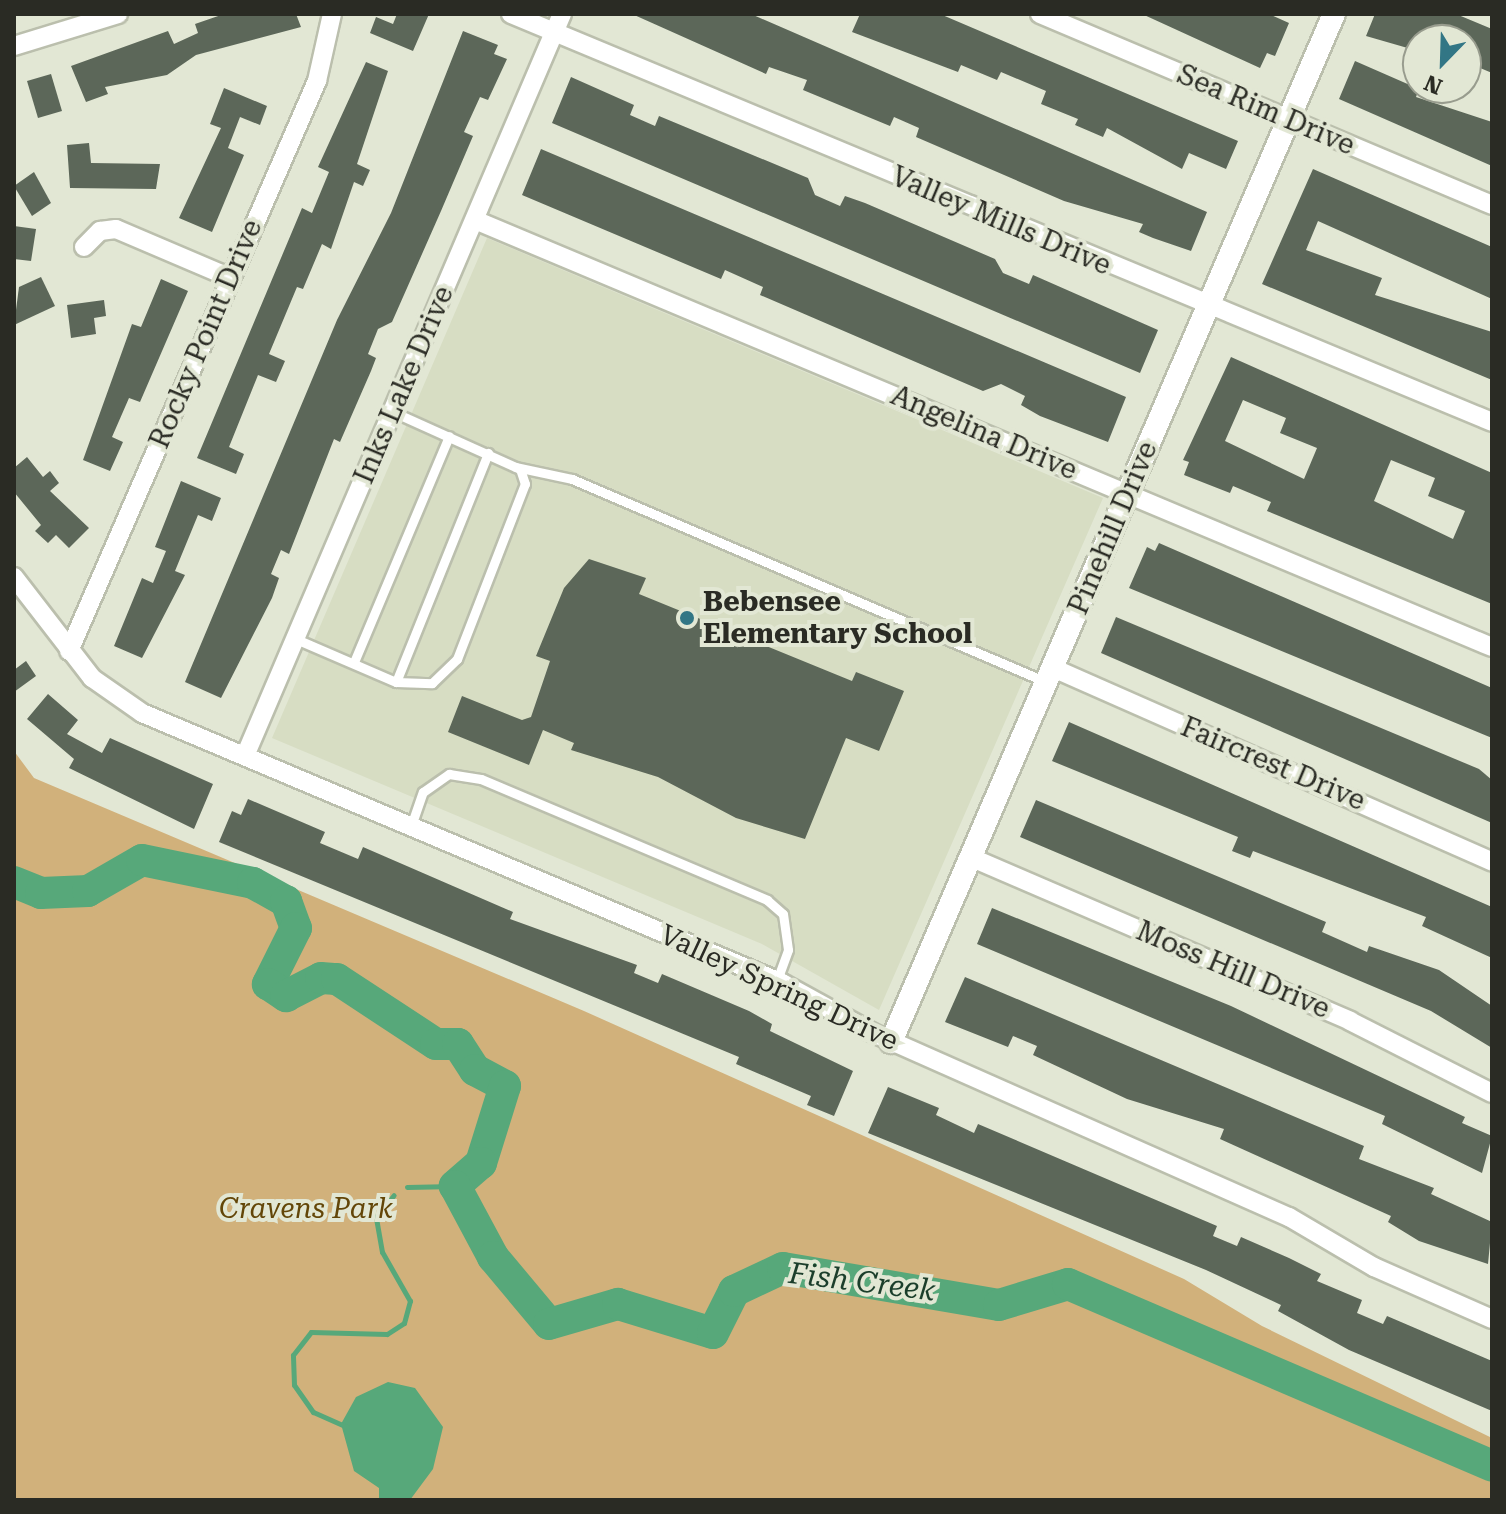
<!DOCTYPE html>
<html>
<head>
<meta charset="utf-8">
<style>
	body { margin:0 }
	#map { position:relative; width:1506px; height:1514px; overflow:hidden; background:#e2e7d4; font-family:"Roboto Serif",serif }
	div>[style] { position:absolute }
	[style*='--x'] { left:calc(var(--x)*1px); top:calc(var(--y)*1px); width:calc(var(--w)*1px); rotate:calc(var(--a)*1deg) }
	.built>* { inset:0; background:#d7ddc3 }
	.green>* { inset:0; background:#d1b17b }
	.water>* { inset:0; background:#57a87a }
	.stream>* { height:5px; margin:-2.5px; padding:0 2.5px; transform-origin:2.5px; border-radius:2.5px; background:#57a87a }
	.river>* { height:32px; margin:-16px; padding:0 16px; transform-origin:16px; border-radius:16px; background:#57a87a }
	.building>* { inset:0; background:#5c6759 }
	.roads { filter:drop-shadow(2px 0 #bbbfad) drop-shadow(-2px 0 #bbbfad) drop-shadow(0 2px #bbbfad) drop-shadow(0 -2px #bbbfad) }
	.service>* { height:9px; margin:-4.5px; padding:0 4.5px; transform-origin:4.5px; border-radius:4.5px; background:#fff }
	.minor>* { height:18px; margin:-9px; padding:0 9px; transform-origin:9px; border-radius:9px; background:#fff }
	.tertiary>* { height:22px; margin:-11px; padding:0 11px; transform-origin:11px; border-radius:11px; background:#fff }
	.dots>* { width:22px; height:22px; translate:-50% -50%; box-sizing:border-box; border:4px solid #e2e7d4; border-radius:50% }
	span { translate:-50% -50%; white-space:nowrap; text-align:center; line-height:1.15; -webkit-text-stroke:8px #e2e7d4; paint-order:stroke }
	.street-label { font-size:28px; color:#2a2b24 }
	.poi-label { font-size:28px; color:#2a2b24; font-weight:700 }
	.left { translate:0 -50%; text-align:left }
	.park-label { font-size:28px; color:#634608; font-style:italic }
	.water-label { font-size:30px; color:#1b3e2b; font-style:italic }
	.frame { position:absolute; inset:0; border:16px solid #2a2b24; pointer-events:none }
	.north { position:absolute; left:1402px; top:24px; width:80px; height:80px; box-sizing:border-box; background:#e2e7d4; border:2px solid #989c8e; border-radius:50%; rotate:203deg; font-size:22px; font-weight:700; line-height:32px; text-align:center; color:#2a2b24 }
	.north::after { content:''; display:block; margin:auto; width:28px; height:36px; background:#327685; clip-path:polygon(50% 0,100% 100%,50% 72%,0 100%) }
</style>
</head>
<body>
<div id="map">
	<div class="built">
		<div style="clip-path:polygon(487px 238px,1103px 498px,879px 1010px,762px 944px,272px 738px)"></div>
	</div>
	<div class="green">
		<div style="clip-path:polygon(14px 751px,34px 778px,584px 1011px,1184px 1279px,1262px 1326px,1492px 1438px,1492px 1500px,14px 1500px)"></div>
	</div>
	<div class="water">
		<div style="clip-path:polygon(388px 1382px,415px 1388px,443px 1427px,433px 1469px,410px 1500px,379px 1500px,379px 1488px,354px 1471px,341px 1424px,356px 1397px)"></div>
	</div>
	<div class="stream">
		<div style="--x:407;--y:1187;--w:48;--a:-1.2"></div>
		<div style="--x:347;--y:1427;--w:37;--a:-156"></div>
		<div style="--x:313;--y:1412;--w:33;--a:-125"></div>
		<div style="--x:294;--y:1385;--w:30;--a:-92"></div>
		<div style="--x:293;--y:1355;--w:29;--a:-52"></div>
		<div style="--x:311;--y:1332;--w:76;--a:1.5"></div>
		<div style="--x:387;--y:1334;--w:20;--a:-33"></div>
		<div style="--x:404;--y:1323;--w:23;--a:-75"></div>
		<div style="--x:410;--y:1301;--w:56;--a:-119.7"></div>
		<div style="--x:382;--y:1252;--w:36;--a:-100"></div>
		<div style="--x:376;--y:1217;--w:28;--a:-51"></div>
	</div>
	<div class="river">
		<div style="--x:14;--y:882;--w:29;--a:22"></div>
		<div style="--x:41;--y:893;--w:47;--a:-2.4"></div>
		<div style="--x:88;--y:891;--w:62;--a:-29.9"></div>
		<div style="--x:142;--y:860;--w:113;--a:11.7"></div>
		<div style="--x:253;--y:883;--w:38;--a:29"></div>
		<div style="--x:286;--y:901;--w:29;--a:70"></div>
		<div style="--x:296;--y:928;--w:63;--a:116.6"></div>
		<div style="--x:268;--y:984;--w:22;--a:34"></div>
		<div style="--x:286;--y:996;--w:39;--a:-27"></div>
		<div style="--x:321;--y:978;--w:16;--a:4"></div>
		<div style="--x:337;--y:979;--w:118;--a:33.3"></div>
		<div style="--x:436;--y:1044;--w:22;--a:0"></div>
		<div style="--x:458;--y:1044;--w:31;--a:57"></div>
		<div style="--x:475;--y:1070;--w:34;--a:28"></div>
		<div style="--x:505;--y:1086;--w:81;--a:107.3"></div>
		<div style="--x:481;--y:1163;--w:35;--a:139"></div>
		<div style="--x:455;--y:1186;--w:81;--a:61.8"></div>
		<div style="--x:493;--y:1257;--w:87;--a:50.1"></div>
		<div style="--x:549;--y:1324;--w:72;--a:-16.2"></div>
		<div style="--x:618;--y:1304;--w:99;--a:17"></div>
		<div style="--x:713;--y:1333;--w:47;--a:-63.4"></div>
		<div style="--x:734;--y:1291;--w:54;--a:-25.1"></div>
		<div style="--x:783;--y:1268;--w:219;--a:9.7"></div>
		<div style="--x:999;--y:1305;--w:72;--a:-16.9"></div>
		<div style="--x:1068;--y:1284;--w:461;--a:23.2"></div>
	</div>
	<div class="building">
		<div style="clip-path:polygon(224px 14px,296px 14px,301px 27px,196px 55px,167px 75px,105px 87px,108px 94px,86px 102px,71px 66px,168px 31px,174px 44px,198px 33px,195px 24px)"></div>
		<div style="clip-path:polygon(397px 14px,429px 14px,413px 51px,370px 33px,376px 17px,393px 24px)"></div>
		<div style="clip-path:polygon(632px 14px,751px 14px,1207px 212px,1191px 251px,1153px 238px,1139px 232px,1143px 224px,1064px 201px,916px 137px,919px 128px,894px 117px,890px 126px,803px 90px,807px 80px,769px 67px,766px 74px)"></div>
		<div style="clip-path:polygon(860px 14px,940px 14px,1238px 141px,1226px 169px,1189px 153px,1182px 169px,1107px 128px,1103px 137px,1075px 125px,1078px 119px,1041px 104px,1046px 91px,1001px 72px,997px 80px,961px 65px,958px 72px,852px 32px)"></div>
		<div style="clip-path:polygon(1142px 14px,1269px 14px,1289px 23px,1275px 56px,1267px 53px,1260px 68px)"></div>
		<div style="clip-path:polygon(1375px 14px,1456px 14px,1492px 29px,1492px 73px,1466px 62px,1466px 40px,1418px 40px,1418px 51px,1366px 36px)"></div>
		<div style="clip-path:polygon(463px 31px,498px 45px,494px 54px,507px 59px,488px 100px,480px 97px,464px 132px,473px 136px,441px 211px,392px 322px,378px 329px,368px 354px,376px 358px,371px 371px,340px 442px,334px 439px,289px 554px,281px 550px,271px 574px,279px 578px,272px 598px,221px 698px,185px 682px,337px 320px,391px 213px)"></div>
		<div style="clip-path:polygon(1355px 61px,1419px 89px,1416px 97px,1492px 122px,1492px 166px,1339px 99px)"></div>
		<div style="clip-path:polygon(366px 62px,388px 71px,357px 164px,370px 170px,363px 186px,354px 182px,331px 249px,322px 244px,303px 289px,297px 287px,269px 354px,285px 361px,276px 382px,258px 375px,229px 447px,244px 454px,236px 474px,197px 458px,302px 208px,312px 213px,329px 172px,318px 167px)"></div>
		<div style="clip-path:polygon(51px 74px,62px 111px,38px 118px,27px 81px)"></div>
		<div style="clip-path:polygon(571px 77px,634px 105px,630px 115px,655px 126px,659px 116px,808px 178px,815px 195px,840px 206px,845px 196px,865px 203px,995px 259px,1003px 273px,1029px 284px,1033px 275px,1158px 330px,1140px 373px,552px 123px)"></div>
		<div style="clip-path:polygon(224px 88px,267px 106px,260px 125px,240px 117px,228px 148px,244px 155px,212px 232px,179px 218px,221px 128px,210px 124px)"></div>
		<div style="clip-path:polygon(89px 143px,91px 163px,160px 164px,156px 189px,70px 188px,67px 145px)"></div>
		<div style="clip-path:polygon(541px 149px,1126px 397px,1108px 442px,1040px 416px,1021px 405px,1025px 396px,1001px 384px,983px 391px,760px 295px,763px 287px,725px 270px,721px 279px,522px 195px)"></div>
		<div style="clip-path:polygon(1313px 169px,1492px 247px,1492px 299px,1318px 221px,1306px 250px,1382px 278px,1375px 295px,1492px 332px,1492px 380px,1262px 284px)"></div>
		<div style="clip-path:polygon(34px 172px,51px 203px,32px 216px,14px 186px)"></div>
		<div style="clip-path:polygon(14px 226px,36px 229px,31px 261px,14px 259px)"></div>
		<div style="clip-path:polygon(41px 277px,55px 306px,14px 325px,19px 287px)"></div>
		<div style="clip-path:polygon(161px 279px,188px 291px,140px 402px,129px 398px,112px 437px,123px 442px,110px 471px,83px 460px,132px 324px,141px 327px)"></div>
		<div style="clip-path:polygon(104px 300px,106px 316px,94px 318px,96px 334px,71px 338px,67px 305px)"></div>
		<div style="clip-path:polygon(evenodd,1231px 357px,1492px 473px,1492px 604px,1267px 511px,1271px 502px,1233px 486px,1230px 493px,1184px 475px,1189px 462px,1183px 460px,1231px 357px,1243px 400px,1286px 418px,1280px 433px,1317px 448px,1304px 479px,1225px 441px,1243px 400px,1231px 357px,1391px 460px,1435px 478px,1428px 496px,1465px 511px,1453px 539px,1374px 501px,1391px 460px)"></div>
		<div style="clip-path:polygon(27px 457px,43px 477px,50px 471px,59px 483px,50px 491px,89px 528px,69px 548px,56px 535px,48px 543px,35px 531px,41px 525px,14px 492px,14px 468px)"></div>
		<div style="clip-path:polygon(181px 481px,221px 498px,212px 521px,198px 515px,175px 571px,185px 575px,142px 658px,114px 646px,142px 578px,153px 583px,166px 551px,155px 547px)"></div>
		<div style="clip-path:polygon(1159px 543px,1492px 688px,1492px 738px,1129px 588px,1147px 547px,1155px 551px)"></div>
		<div style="clip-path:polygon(589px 559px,646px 578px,639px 594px,852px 681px,856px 672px,904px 691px,879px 751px,846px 738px,805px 839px,736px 818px,658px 777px,571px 750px,574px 743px,543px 730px,529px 765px,448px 732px,462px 696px,522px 720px,531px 717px,550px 661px,536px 656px,564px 588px)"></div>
		<div style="clip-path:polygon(1116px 617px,1479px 769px,1492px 780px,1492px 823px,1101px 653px)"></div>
		<div style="clip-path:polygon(26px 661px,36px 676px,14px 692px,14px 670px)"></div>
		<div style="clip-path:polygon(48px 694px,78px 720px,67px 734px,102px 753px,110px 738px,213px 784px,194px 829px,69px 768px,74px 759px,27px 719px)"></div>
		<div style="clip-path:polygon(1069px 722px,1492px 907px,1492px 958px,1422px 926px,1426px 917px,1253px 851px,1250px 858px,1232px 851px,1238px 837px,1052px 761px)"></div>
		<div style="clip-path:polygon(248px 799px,325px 832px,320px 843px,358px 859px,363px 847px,513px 912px,510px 919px,637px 965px,634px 973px,658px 983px,662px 974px,749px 1011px,772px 1024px,770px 1031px,853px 1071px,834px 1116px,807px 1105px,811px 1096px,736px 1064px,739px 1057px,219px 842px,232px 811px,241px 815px)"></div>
		<div style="clip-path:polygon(1036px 800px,1326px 922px,1322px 932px,1367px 952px,1369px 946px,1439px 970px,1492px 1006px,1492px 1048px,1431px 1011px,1020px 837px)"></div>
		<div style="clip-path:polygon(992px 908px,1231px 1006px,1465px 1117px,1462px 1123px,1492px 1136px,1482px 1173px,1382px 1124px,1385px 1116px,977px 944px)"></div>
		<div style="clip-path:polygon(965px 977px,1364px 1146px,1359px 1159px,1434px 1188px,1431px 1194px,1492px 1222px,1488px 1264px,1419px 1241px,1388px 1222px,1391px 1216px,1220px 1139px,1224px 1129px,1127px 1099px,1033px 1055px,1037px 1046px,1013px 1036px,1008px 1047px,945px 1022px)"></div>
		<div style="clip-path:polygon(888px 1087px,939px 1108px,936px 1115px,974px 1133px,978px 1124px,1217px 1226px,1213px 1236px,1237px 1246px,1241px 1237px,1289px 1258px,1321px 1274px,1317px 1281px,1362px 1300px,1357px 1313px,1383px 1324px,1387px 1316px,1492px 1361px,1492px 1411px,1349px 1350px,1278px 1311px,1281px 1305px,1206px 1270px,868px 1133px)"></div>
	</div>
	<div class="roads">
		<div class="service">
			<div style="--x:516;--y:467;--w:57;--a:12.1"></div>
			<div style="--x:572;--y:479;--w:513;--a:23.17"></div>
			<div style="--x:296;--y:639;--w:109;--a:23.3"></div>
			<div style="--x:396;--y:682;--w:36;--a:2"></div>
			<div style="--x:432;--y:683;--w:35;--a:-44"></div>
			<div style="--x:457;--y:659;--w:188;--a:-68.8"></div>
			<div style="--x:525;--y:484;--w:16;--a:-108"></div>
			<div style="--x:520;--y:469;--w:139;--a:-155.8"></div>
			<div style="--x:354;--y:662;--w:245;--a:-67.2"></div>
			<div style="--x:396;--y:682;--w:247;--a:-68.1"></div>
			<div style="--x:411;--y:826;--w:36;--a:-71"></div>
			<div style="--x:423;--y:792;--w:32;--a:-35"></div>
			<div style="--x:449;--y:774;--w:32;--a:9"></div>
			<div style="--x:481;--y:779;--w:311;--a:22.9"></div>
			<div style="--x:767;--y:900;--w:21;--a:41"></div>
			<div style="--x:783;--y:914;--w:36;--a:82"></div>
			<div style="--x:788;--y:950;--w:32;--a:110"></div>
		</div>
		<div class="minor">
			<div style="--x:511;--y:14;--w:1062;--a:22.58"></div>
			<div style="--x:1040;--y:14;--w:491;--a:22.9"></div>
			<div style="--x:14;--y:46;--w:109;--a:-17.1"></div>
			<div style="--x:475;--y:220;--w:1103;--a:22.78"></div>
			<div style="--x:84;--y:247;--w:23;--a:-45"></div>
			<div style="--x:100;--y:231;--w:16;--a:-7"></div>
			<div style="--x:116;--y:229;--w:125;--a:23.1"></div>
			<div style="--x:14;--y:577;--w:128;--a:52.3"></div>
			<div style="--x:92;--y:678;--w:61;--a:35"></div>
			<div style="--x:142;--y:713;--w:695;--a:22.87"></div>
			<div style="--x:782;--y:983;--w:102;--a:28.8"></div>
			<div style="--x:871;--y:1032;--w:457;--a:23.9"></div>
			<div style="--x:1289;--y:1217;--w:99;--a:30.5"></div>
			<div style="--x:1374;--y:1267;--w:129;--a:23.8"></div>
			<div style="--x:69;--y:651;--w:622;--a:-66.49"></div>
			<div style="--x:317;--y:81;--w:69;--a:-77.4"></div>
			<div style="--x:1053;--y:668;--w:480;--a:23.8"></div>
			<div style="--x:245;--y:756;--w:807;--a:-66.87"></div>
			<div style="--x:970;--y:857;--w:414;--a:23.3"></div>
			<div style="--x:1350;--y:1021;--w:159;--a:26.9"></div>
		</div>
		<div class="tertiary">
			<div style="--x:891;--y:1042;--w:1119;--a:-66.69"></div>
		</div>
	</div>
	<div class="dots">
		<div style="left:687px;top:618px;background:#327685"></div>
	</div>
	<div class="street-label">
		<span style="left:1266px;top:110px;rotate:23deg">Sea Rim Drive</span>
		<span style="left:1001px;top:221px;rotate:23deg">Valley Mills Drive</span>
		<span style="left:206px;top:334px;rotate:-67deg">Rocky Point Drive</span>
		<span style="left:404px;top:385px;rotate:-67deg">Inks Lake Drive</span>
		<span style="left:984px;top:433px;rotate:23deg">Angelina Drive</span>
		<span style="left:1113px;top:528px;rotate:-67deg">Pinehill Drive</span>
		<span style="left:1273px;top:764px;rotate:23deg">Faircrest Drive</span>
		<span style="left:1233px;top:970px;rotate:23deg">Moss Hill Drive</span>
		<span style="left:779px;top:988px;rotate:25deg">Valley Spring Drive</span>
	</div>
	<div class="poi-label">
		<span class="left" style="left:703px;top:618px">Bebensee<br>Elementary School</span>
	</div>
	<div class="park-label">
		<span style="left:306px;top:1209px">Cravens Park</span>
	</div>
	<div class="water-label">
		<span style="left:862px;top:1282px;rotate:7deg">Fish Creek</span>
	</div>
	<div class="frame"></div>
	<div class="north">N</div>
</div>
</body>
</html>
